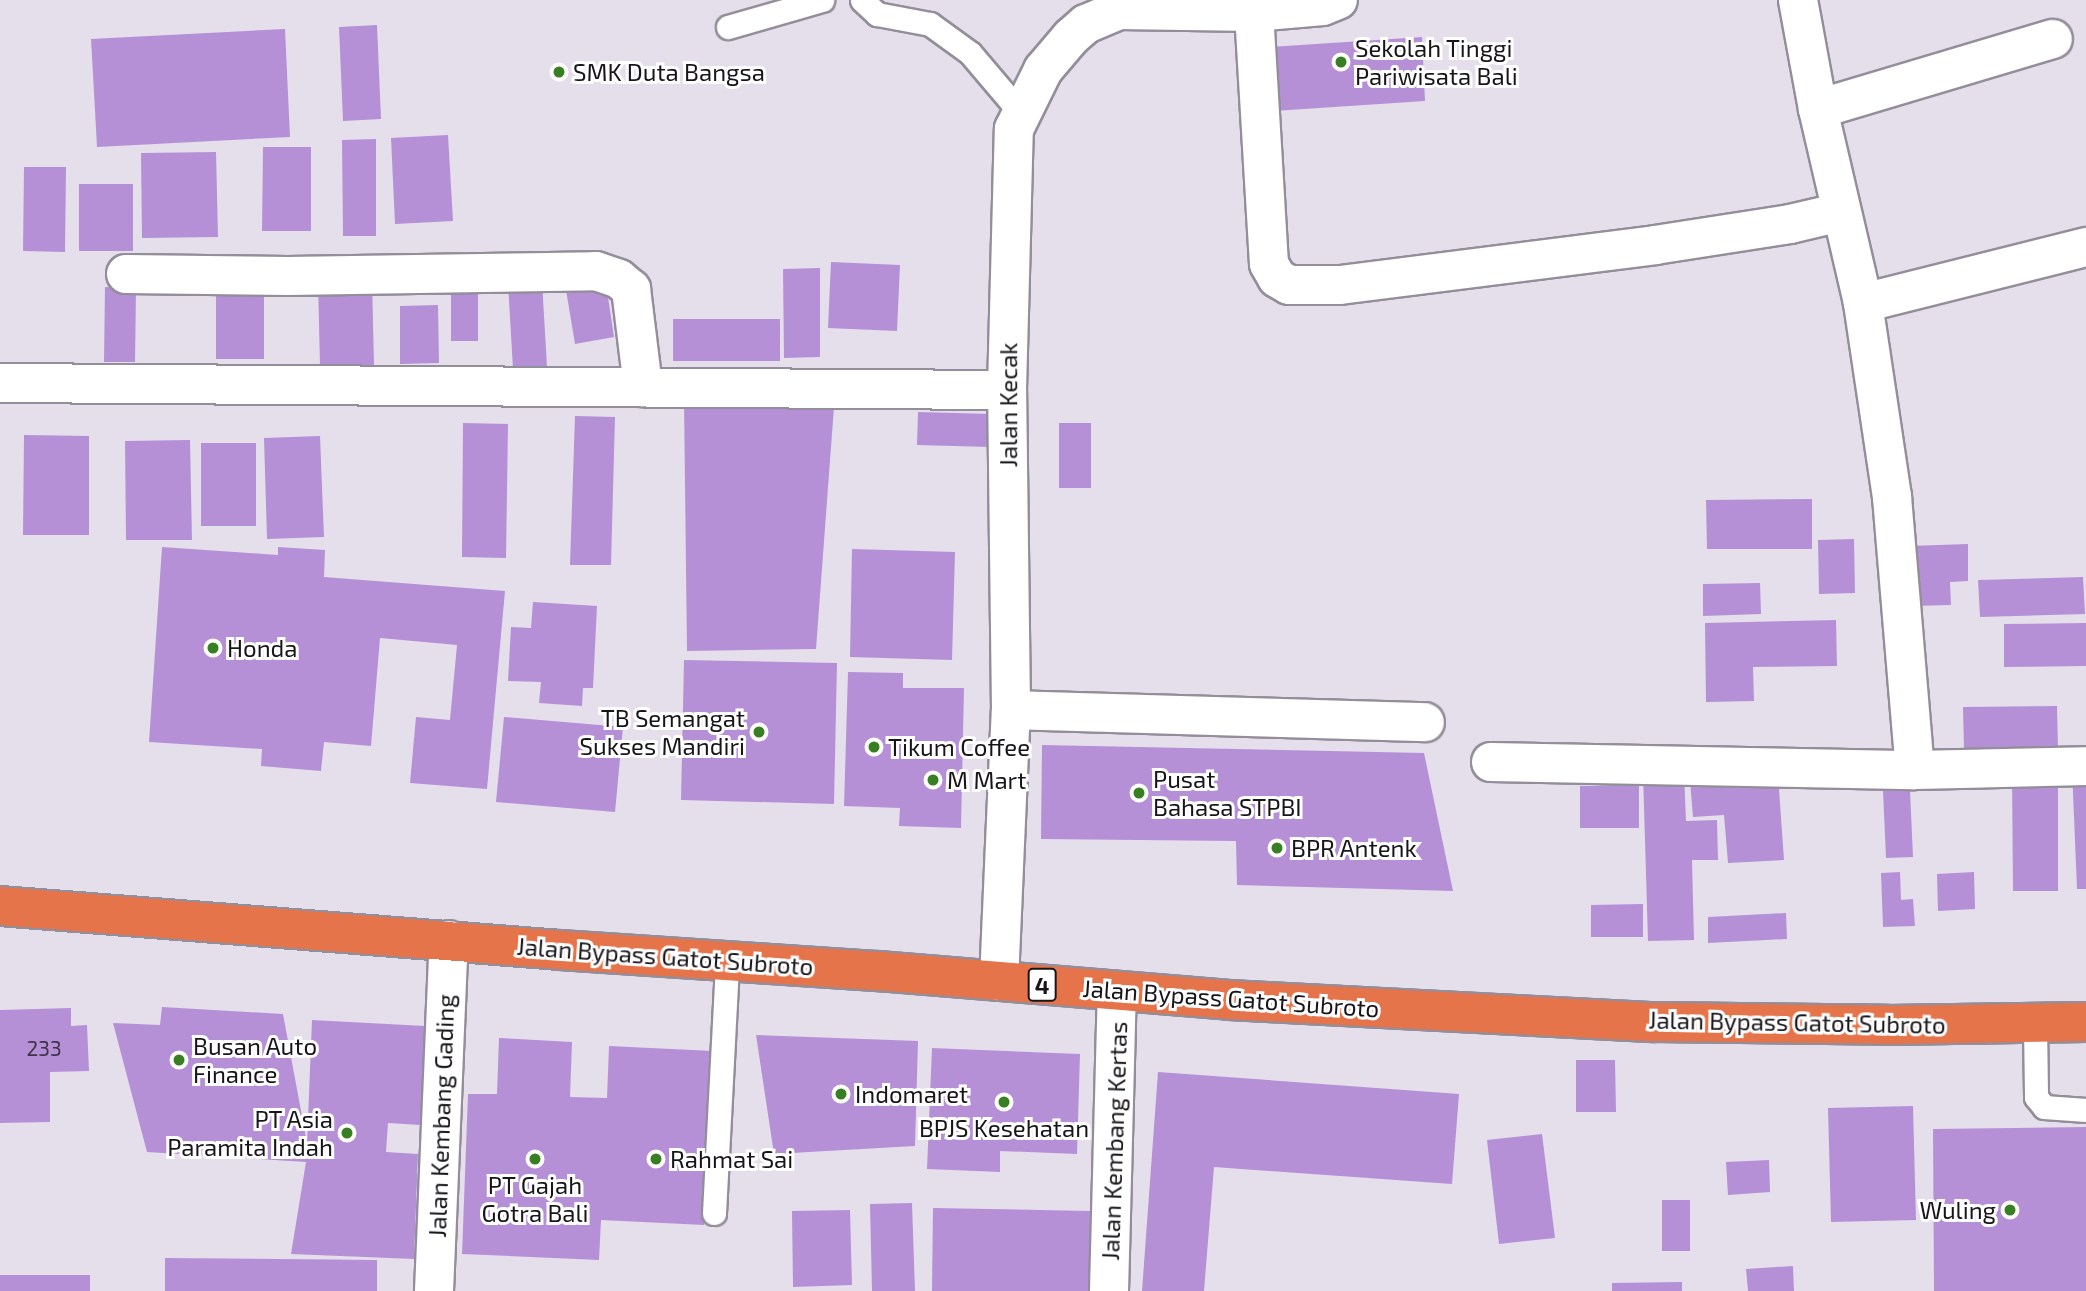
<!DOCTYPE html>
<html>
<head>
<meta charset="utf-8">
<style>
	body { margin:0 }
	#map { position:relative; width:2086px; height:1291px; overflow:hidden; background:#e5dfec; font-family:"Exo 2",sans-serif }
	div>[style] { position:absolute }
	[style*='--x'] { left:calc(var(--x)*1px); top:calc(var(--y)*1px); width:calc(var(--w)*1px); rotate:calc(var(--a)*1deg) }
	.building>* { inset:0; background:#b690d7 }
	.roads { filter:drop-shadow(2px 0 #948e9a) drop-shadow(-2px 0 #948e9a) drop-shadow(0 2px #948e9a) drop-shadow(0 -2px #948e9a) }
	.lane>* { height:23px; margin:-11.5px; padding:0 11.5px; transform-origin:11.5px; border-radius:11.5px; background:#fff }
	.street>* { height:38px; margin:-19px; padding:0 19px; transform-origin:19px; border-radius:19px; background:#fff }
	.highway>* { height:38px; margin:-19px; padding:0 19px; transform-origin:19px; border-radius:19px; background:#e6744b }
	.dots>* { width:19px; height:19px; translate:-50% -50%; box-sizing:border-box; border:4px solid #fff; border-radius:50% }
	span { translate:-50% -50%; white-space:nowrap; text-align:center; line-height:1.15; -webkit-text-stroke:6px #fff; paint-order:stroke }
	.number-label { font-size:21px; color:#3f3448 }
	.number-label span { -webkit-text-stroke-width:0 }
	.shield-label span { padding:2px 5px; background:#fff; border:2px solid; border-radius:5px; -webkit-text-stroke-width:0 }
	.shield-label { font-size:23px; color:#171519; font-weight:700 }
	.poi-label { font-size:24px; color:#171519 }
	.left { translate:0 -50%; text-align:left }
	.right { translate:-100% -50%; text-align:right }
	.street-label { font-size:24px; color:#171519 }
</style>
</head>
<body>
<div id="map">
	<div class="building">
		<div style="clip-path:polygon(377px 25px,381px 119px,343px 121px,339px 27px)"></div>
		<div style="clip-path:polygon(285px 29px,290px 137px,97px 147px,91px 39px)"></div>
		<div style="clip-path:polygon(1422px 37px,1425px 101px,1274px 111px,1270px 47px)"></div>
		<div style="clip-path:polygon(448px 135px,453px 221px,395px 224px,391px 138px)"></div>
		<div style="clip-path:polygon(376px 139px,376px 236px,343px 236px,342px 140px)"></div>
		<div style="clip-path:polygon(263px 147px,311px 147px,311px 231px,262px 231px)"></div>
		<div style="clip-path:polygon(216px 152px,218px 237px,142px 238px,141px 153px)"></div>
		<div style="clip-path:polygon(24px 167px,66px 167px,65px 252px,23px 251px)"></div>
		<div style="clip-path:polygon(79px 184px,133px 184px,133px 251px,79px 251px)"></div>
		<div style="clip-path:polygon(831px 262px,900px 265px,897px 331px,828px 328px)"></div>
		<div style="clip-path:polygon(820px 268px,820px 357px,784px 358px,783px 269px)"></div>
		<div style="clip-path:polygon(372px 279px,374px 365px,320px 366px,318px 280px)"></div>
		<div style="clip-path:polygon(542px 281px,547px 367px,513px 369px,508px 283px)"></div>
		<div style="clip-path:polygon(606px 284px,614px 337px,575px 344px,566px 290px)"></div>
		<div style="clip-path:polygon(105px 287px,136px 288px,135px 362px,104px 362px)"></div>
		<div style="clip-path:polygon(451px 289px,478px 289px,478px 341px,451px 341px)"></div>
		<div style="clip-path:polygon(216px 290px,264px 290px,264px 359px,216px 359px)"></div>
		<div style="clip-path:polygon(438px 305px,439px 363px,400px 364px,400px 306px)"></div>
		<div style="clip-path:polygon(673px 319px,780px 319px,780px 361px,673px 361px)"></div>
		<div style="clip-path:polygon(684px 400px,834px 407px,816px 649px,687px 651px)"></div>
		<div style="clip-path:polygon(918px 412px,991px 414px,991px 447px,917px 445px)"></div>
		<div style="clip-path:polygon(575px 416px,615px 417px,611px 565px,570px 565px)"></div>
		<div style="clip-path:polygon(463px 423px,508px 424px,506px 558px,462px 557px)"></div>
		<div style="clip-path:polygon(1059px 423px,1091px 423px,1091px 488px,1059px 488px)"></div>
		<div style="clip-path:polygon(24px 435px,89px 436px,89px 535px,23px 535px)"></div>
		<div style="clip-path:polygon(320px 436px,324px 537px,267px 539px,264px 438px)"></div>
		<div style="clip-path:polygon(190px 440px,192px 540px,126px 540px,125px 441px)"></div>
		<div style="clip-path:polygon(201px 443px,256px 443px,256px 526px,201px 526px)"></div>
		<div style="clip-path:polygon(1812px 499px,1812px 549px,1707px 549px,1706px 500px)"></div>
		<div style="clip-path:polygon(1854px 539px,1855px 593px,1819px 594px,1818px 540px)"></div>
		<div style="clip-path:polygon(1968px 544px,1968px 581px,1950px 582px,1951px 605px,1910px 606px,1908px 546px)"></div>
		<div style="clip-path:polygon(162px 547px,278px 555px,278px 547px,325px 550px,324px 577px,505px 591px,487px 789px,410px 783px,416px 717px,450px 720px,457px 645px,380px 638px,371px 746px,324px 742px,321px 771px,261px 766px,262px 749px,149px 742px)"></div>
		<div style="clip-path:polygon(852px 549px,955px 552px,952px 660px,850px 657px)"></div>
		<div style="clip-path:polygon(2083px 577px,2085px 614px,1980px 617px,1978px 580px)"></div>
		<div style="clip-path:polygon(1760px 583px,1761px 614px,1703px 616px,1703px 584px)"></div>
		<div style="clip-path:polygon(533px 602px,597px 606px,593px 688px,583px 688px,582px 706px,539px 703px,541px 682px,508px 681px,511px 627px,531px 628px)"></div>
		<div style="clip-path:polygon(1836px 620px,1837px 666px,1753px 667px,1754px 701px,1706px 702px,1705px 623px)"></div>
		<div style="clip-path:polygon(2086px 623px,2086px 666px,2004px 667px,2004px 624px)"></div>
		<div style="clip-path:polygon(684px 660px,837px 663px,834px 804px,681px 800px)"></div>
		<div style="clip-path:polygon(848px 672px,903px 673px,903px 688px,964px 688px,961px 828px,899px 826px,900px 808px,844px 806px)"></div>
		<div style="clip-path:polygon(2057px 706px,2058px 749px,1964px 750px,1963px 707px)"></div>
		<div style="clip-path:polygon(504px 717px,623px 727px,615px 812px,496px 802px)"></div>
		<div style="clip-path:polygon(1042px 745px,1424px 753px,1453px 891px,1237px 885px,1236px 841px,1041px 839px)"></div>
		<div style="clip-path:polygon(2072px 769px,2086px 769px,2086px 889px,2077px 889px)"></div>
		<div style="clip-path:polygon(1684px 773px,1686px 821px,1717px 820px,1718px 860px,1692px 860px,1694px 940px,1648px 941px,1643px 774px)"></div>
		<div style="clip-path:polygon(1778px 775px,1784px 860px,1728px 863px,1724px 815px,1693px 817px,1690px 781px)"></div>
		<div style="clip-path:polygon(2058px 775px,2058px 891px,2013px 891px,2012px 776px)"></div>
		<div style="clip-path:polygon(1639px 785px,1639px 828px,1580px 828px,1580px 786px)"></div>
		<div style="clip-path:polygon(1910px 790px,1913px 857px,1886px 858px,1883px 791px)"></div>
		<div style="clip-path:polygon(1900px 872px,1901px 900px,1913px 899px,1915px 926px,1883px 927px,1881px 873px)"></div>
		<div style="clip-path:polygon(1974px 872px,1975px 909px,1938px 911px,1937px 874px)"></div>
		<div style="clip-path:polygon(1643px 904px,1643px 937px,1591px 937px,1591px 905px)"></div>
		<div style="clip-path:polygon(1786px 913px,1787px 939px,1708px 943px,1708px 917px)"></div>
		<div style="clip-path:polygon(162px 1007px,283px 1014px,307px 1143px,312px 1020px,425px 1026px,421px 1125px,388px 1123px,386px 1152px,418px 1154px,414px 1259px,291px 1254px,306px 1162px,147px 1152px,113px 1023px,160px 1025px)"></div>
		<div style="clip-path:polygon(71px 1008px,71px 1026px,87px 1025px,89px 1071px,50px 1072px,50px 1122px,0 1123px,0 1010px)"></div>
		<div style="clip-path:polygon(756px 1035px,918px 1041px,915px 1146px,774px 1154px)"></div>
		<div style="clip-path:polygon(499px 1038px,572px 1042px,570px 1097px,607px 1098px,609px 1046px,713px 1051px,704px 1225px,601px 1220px,599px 1260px,462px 1254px,468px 1094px,497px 1094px)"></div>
		<div style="clip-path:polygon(932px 1048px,1080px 1054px,1077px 1154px,1000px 1151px,1000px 1172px,927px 1169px)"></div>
		<div style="clip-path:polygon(1576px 1060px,1615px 1060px,1616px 1112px,1576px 1112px)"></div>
		<div style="clip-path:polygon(1158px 1072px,1459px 1094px,1452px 1184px,1214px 1167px,1204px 1291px,1142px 1291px)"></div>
		<div style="clip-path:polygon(1913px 1106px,1916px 1220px,1831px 1222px,1828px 1108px)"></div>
		<div style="clip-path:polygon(2086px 1127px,2086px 1291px,1934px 1291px,1933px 1129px)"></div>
		<div style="clip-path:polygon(1542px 1134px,1555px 1238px,1499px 1244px,1487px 1140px)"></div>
		<div style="clip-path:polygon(1769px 1160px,1770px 1192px,1728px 1195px,1726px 1162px)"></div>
		<div style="clip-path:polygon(1662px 1200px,1690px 1200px,1690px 1251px,1662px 1251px)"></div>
		<div style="clip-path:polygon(912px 1203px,915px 1291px,872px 1291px,870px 1204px)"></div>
		<div style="clip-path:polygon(933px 1208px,1090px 1211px,1089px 1291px,932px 1291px)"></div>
		<div style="clip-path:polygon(850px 1210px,852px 1285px,793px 1287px,792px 1211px)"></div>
		<div style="clip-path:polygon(165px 1258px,377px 1260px,377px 1291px,165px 1291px)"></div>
		<div style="clip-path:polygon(1793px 1266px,1794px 1291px,1748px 1291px,1746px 1269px)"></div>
		<div style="clip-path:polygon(0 1275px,90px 1275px,90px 1291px,0 1291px)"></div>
		<div style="clip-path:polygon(1682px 1282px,1682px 1291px,1612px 1291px,1612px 1283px)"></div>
	</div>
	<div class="roads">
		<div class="lane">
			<div style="--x:862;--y:0;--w:21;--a:43"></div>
			<div style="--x:877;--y:14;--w:54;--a:10.7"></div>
			<div style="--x:930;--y:24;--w:49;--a:35.9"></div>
			<div style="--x:970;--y:53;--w:77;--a:49.7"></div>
			<div style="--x:728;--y:27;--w:98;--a:-16"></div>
			<div style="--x:2035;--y:1023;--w:74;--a:89.2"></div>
			<div style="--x:2036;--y:1097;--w:13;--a:51"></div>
			<div style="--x:2044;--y:1107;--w:42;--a:4.1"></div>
			<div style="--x:714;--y:1213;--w:252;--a:-87"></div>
		</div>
		<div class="street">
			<div style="--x:1798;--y:0;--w:111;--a:79.6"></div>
			<div style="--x:1818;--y:109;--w:199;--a:76.9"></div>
			<div style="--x:1863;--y:303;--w:196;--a:81.5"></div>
			<div style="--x:1892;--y:497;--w:274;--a:85.2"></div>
			<div style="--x:1254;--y:12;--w:252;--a:86.6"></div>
			<div style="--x:1269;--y:264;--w:16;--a:60"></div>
			<div style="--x:1277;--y:278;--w:14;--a:30"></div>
			<div style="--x:1289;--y:285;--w:51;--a:0"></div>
			<div style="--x:1340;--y:285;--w:318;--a:-7.2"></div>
			<div style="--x:1655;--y:245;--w:137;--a:-8.8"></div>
			<div style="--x:1790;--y:224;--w:52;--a:-13.2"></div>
			<div style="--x:1818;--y:109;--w:245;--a:-16.6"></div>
			<div style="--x:126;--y:274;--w:162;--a:0.7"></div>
			<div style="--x:288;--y:276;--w:308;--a:-0.9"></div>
			<div style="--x:596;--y:271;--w:24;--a:19"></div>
			<div style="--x:619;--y:279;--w:16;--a:40"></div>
			<div style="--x:631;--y:289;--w:99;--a:83"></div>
			<div style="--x:1863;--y:303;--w:230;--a:-14.1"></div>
			<div style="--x:0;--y:383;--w:1007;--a:0.4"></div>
			<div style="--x:1011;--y:710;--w:414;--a:1.7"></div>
			<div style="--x:1491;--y:762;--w:424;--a:1.1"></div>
			<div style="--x:1915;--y:770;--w:171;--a:-1.3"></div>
			<div style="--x:999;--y:981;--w:271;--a:-87.5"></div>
			<div style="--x:1011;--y:710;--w:320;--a:-90.7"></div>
			<div style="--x:1007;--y:390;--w:261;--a:-88.5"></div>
			<div style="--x:1014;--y:129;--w:66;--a:-63.8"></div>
			<div style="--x:1043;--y:70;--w:43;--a:-49.7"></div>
			<div style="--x:1071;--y:37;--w:20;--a:-41"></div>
			<div style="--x:1086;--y:24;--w:36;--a:-23"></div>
			<div style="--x:1119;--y:10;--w:135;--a:0.8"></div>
			<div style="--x:1254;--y:12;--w:69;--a:-5"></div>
			<div style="--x:1323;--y:6;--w:16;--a:-22"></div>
			<div style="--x:434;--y:1291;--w:351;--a:-87.6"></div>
			<div style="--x:1109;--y:1291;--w:300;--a:-88.5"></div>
		</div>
		<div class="highway">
			<div style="--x:0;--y:906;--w:562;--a:4.49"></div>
			<div style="--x:560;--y:950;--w:320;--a:3.8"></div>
			<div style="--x:879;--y:971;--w:351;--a:4.7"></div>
			<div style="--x:1229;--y:1000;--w:426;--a:3"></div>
			<div style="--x:1654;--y:1022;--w:234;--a:0.7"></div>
			<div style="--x:1888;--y:1025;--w:198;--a:-0.9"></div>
		</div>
	</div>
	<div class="dots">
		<div style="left:1341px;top:62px;background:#387e22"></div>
		<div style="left:559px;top:72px;background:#387e22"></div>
		<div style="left:213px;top:648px;background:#387e22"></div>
		<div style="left:759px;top:732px;background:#387e22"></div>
		<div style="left:874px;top:747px;background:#387e22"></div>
		<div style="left:933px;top:780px;background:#387e22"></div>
		<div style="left:1139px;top:793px;background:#387e22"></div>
		<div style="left:1277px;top:848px;background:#387e22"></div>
		<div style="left:179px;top:1060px;background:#387e22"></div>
		<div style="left:841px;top:1094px;background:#387e22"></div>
		<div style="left:1004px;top:1102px;background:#387e22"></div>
		<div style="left:347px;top:1133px;background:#387e22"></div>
		<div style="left:535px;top:1159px;background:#387e22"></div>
		<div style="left:656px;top:1159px;background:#387e22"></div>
		<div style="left:2010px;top:1210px;background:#387e22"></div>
	</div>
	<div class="number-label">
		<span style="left:44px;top:1048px">233</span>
	</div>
	<div class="shield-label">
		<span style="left:1042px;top:985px">4</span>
	</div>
	<div class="poi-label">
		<span class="left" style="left:1355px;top:62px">Sekolah Tinggi<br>Pariwisata Bali</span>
		<span class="left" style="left:573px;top:72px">SMK Duta Bangsa</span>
		<span class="left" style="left:227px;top:648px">Honda</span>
		<span class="right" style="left:745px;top:732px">TB Semangat<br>Sukses Mandiri</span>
		<span class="left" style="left:888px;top:747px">Tikum Coffee</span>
		<span class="left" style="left:1153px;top:793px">Pusat<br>Bahasa STPBI</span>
		<span class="left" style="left:947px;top:780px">M Mart</span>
		<span class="left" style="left:1291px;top:848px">BPR Antenk</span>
		<span class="left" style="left:193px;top:1060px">Busan Auto<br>Finance</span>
		<span class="left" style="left:855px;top:1094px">Indomaret</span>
		<span class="right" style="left:333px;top:1133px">PT Asia<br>Paramita Indah</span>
		<span style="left:1004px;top:1128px">BPJS Kesehatan</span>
		<span class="left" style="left:670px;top:1159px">Rahmat Sai</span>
		<span style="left:535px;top:1199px">PT Gajah<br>Gotra Bali</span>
		<span class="right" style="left:1996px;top:1210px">Wuling</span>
	</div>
	<div class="street-label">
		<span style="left:1008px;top:405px;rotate:-90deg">Jalan Kecak</span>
		<span style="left:665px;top:956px;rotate:4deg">Jalan Bypass Gatot Subroto</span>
		<span style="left:1231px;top:998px;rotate:4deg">Jalan Bypass Gatot Subroto</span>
		<span style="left:1797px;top:1022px;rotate:1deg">Jalan Bypass Gatot Subroto</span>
		<span style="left:441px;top:1116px;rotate:-88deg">Jalan Kembang Gading</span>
		<span style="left:1114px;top:1141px;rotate:-88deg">Jalan Kembang Kertas</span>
	</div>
</div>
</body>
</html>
